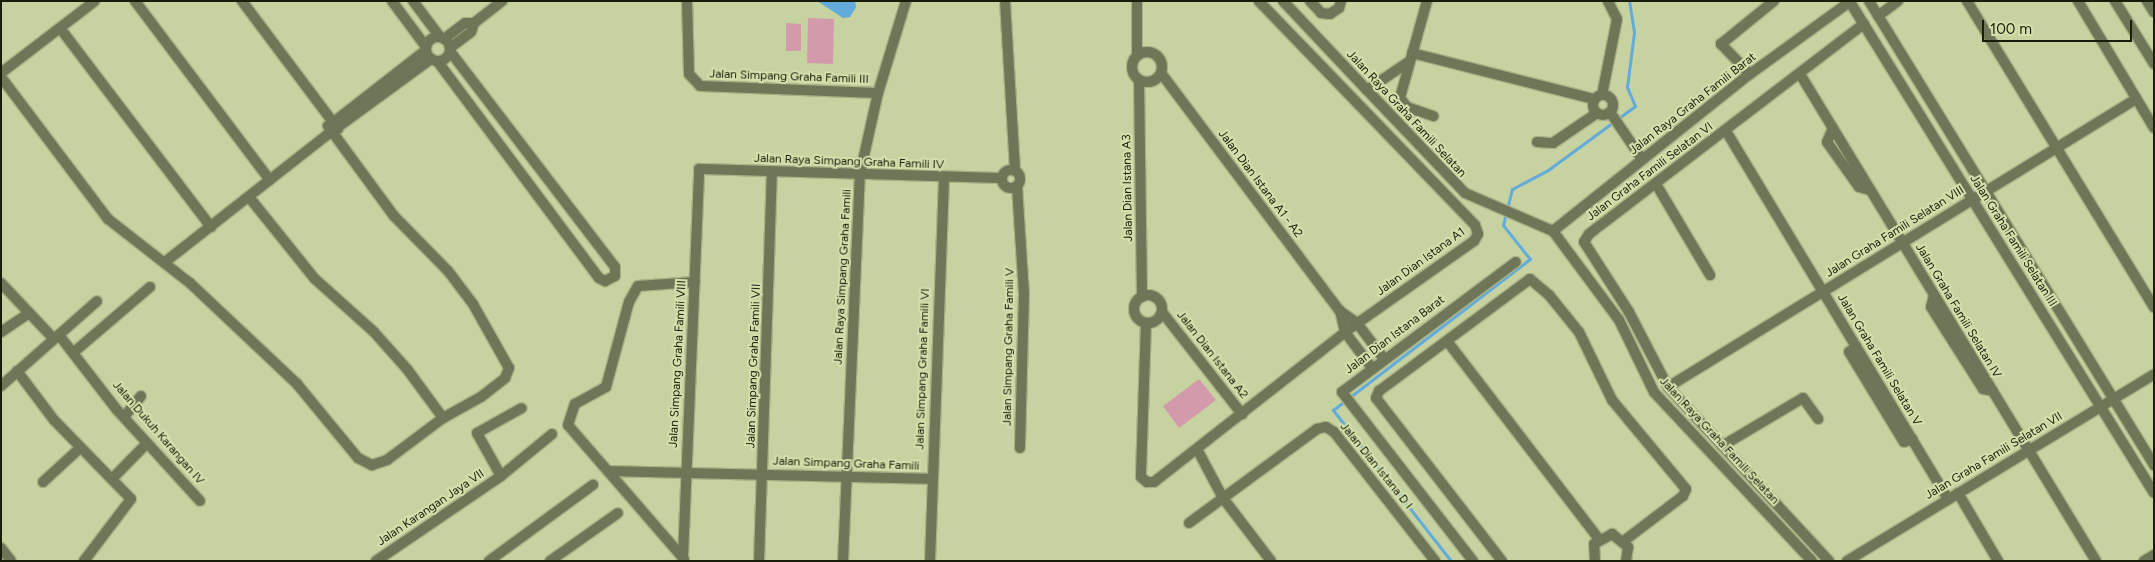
<!DOCTYPE html>
<html>
<head>
<meta charset="utf-8">
<style>
	body { margin:0 }
	#map { position:relative; width:2155px; height:562px; overflow:hidden; background:#c6d2a0; font-family:Figtree,sans-serif }
	div>[style] { position:absolute }
	[style*='--x'] { left:calc(var(--x)*1px); top:calc(var(--y)*1px); width:calc(var(--w)*1px); rotate:calc(var(--a)*1deg) }
	.green>* { inset:0; background:#d39aab }
	.water>* { inset:0; background:#62abda }
	.stream>* { height:3px; margin:-1.5px; padding:0 1.5px; transform-origin:1.5px; border-radius:1.5px; background:#62abda }
	.roads { filter:drop-shadow(1px 0 #a7b185) drop-shadow(-1px 0 #a7b185) drop-shadow(0 1px #a7b185) drop-shadow(0 -1px #a7b185) }
	.minor>* { height:10px; margin:-5px; padding:0 5px; transform-origin:5px; border-radius:5px; background:#6f7658 }
	.minor>.ring { margin:-5px; padding:0; box-sizing:content-box; background:none; border:10px solid #6f7658; border-radius:50% }
	.tertiary>* { height:10px; margin:-5px; padding:0 5px; transform-origin:5px; border-radius:5px; background:#6f7658 }
	span { translate:-50% -50%; white-space:nowrap; text-align:center; line-height:1.15; -webkit-text-stroke:4px #d3e0ac; paint-order:stroke }
	.street-label { font-size:12px; color:#181c09 }
	.frame { position:absolute; inset:0; border:2px solid #181c09; pointer-events:none }
	.scale { position:absolute; left:1982px; top:20px; width:150px; height:22px; box-sizing:border-box; border:2px solid #181c09; border-top:0; padding-left:6px; font-size:15px; line-height:18px; white-space:nowrap; color:#181c09; -webkit-text-stroke:4px #d3e0ac; paint-order:stroke }
</style>
</head>
<body>
<div id="map">
	<div class="green">
		<div style="clip-path:polygon(808px 18px,834px 19px,833px 64px,807px 63px)"></div>
		<div style="clip-path:polygon(786px 23px,801px 24px,801px 51px,786px 51px)"></div>
		<div style="clip-path:polygon(1199px 379px,1216px 400px,1179px 428px,1163px 406px)"></div>
	</div>
	<div class="water">
		<div style="clip-path:polygon(817px 1px,855px 1px,856px 7px,850px 17px,843px 18px)"></div>
	</div>
	<div class="stream">
		<div style="--x:1451;--y:561;--w:192;--a:-128"></div>
		<div style="--x:1333;--y:410;--w:248;--a:-37.5"></div>
		<div style="--x:1530;--y:259;--w:43;--a:-128.5"></div>
		<div style="--x:1503;--y:225;--w:37;--a:-76"></div>
		<div style="--x:1512;--y:189;--w:41;--a:-27.8"></div>
		<div style="--x:1548;--y:170;--w:108;--a:-36.3"></div>
		<div style="--x:1635;--y:106;--w:21;--a:-113"></div>
		<div style="--x:1627;--y:87;--w:55;--a:-82.7"></div>
		<div style="--x:1634;--y:32;--w:31;--a:-99"></div>
	</div>
	<div class="roads">
		<div class="minor">
			<div style="--x:135;--y:1;--w:224;--a:53"></div>
			<div style="--x:242;--y:1;--w:160;--a:53.1"></div>
			<div style="--x:392;--y:1;--w:57;--a:53.5"></div>
			<div style="--x:413;--y:1;--w:45;--a:53.1"></div>
			<div style="--x:687;--y:1;--w:73;--a:88.4"></div>
			<div style="--x:689;--y:74;--w:16;--a:47"></div>
			<div style="--x:700;--y:86;--w:178;--a:2.3"></div>
			<div style="--x:1005;--y:1;--w:170;--a:86.6"></div>
			<div style="--x:1137;--y:1;--w:54;--a:90"></div>
			<div style="--x:1283;--y:1;--w:122;--a:46.7"></div>
			<div style="--x:1367;--y:90;--w:52;--a:-34"></div>
			<div style="--x:1310;--y:1;--w:16;--a:47"></div>
			<div style="--x:1321;--y:13;--w:9;--a:6"></div>
			<div style="--x:1330;--y:14;--w:11;--a:-34"></div>
			<div style="--x:1339;--y:8;--w:7;--a:-74"></div>
			<div style="--x:1427;--y:1;--w:101;--a:105.6"></div>
			<div style="--x:1400;--y:98;--w:11;--a:52"></div>
			<div style="--x:1407;--y:107;--w:28;--a:19"></div>
			<div style="--x:1869;--y:1;--w:545;--a:58.44"></div>
			<div style="--x:1967;--y:1;--w:359;--a:58.6"></div>
			<div style="--x:2078;--y:1;--w:148;--a:59.1"></div>
			<div style="--x:2147;--y:1;--w:13;--a:58"></div>
			<div style="--x:1850;--y:2;--w:577;--a:58.24"></div>
			<div style="--x:1878;--y:16;--w:25;--a:-37"></div>
			<div style="--x:474;--y:23;--w:36;--a:-38"></div>
			<div style="--x:60;--y:28;--w:250;--a:52.8"></div>
			<div class="ring" style="left:426px;top:37px;width:14px;height:14px"></div>
			<div style="--x:444;--y:39;--w:26;--a:-37"></div>
			<div style="--x:465;--y:23;--w:9;--a:0"></div>
			<div style="--x:474;--y:23;--w:9;--a:108"></div>
			<div style="--x:471;--y:32;--w:26;--a:143"></div>
			<div class="ring" style="left:1132px;top:52px;width:20px;height:20px"></div>
			<div style="--x:1412;--y:53;--w:188;--a:14.2"></div>
			<div style="--x:438;--y:62;--w:269;--a:53.3"></div>
			<div style="--x:599;--y:278;--w:7;--a:27"></div>
			<div style="--x:605;--y:281;--w:11;--a:-27"></div>
			<div style="--x:615;--y:276;--w:9;--a:-90"></div>
			<div style="--x:615;--y:267;--w:272;--a:-127.4"></div>
			<div style="--x:1;--y:73;--w:118;--a:-37.5"></div>
			<div style="--x:1161;--y:73;--w:298;--a:53.1"></div>
			<div style="--x:1750;--y:74;--w:42;--a:-134"></div>
			<div style="--x:1721;--y:44;--w:68;--a:-39.1"></div>
			<div style="--x:1800;--y:74;--w:570;--a:58.71"></div>
			<div style="--x:1;--y:77;--w:178;--a:53"></div>
			<div style="--x:108;--y:219;--w:104;--a:38"></div>
			<div style="--x:190;--y:283;--w:147;--a:43.3"></div>
			<div style="--x:297;--y:384;--w:96;--a:50.5"></div>
			<div style="--x:358;--y:458;--w:16;--a:27"></div>
			<div style="--x:372;--y:465;--w:16;--a:-18"></div>
			<div style="--x:387;--y:460;--w:70;--a:-36.9"></div>
			<div style="--x:443;--y:418;--w:43;--a:-28.9"></div>
			<div style="--x:481;--y:397;--w:31;--a:-38"></div>
			<div style="--x:505;--y:378;--w:11;--a:-68"></div>
			<div style="--x:509;--y:368;--w:73;--a:-119.4"></div>
			<div style="--x:473;--y:304;--w:41;--a:-127.1"></div>
			<div style="--x:448;--y:271;--w:77;--a:-134.5"></div>
			<div style="--x:394;--y:216;--w:112;--a:-126.3"></div>
			<div style="--x:1139;--y:80;--w:217;--a:89.2"></div>
			<div style="--x:1602;--y:95;--w:77;--a:-78.8"></div>
			<div style="--x:1617;--y:19;--w:20;--a:-117"></div>
			<div class="ring" style="left:1593px;top:95px;width:10px;height:10px"></div>
			<div style="--x:1610;--y:112;--w:57;--a:55.8"></div>
			<div style="--x:330;--y:125;--w:122;--a:-38"></div>
			<div style="--x:1833;--y:128;--w:15;--a:113"></div>
			<div style="--x:1827;--y:142;--w:55;--a:54.6"></div>
			<div style="--x:1859;--y:187;--w:11;--a:15"></div>
			<div style="--x:1726;--y:131;--w:430;--a:58.9"></div>
			<div style="--x:1537;--y:142;--w:16;--a:4"></div>
			<div style="--x:1553;--y:143;--w:53;--a:-34.3"></div>
			<div class="ring" style="left:1002px;top:170px;width:8px;height:8px"></div>
			<div style="--x:1656;--y:184;--w:106;--a:59.3"></div>
			<div style="--x:1017;--y:186;--w:107;--a:86.3"></div>
			<div style="--x:1024;--y:293;--w:155;--a:91.5"></div>
			<div style="--x:249;--y:197;--w:105;--a:51.2"></div>
			<div style="--x:315;--y:279;--w:79;--a:41.9"></div>
			<div style="--x:374;--y:332;--w:50;--a:48.3"></div>
			<div style="--x:407;--y:369;--w:61;--a:53.7"></div>
			<div style="--x:165;--y:262;--w:206;--a:-38.1"></div>
			<div style="--x:327;--y:135;--w:129;--a:-36.2"></div>
			<div style="--x:1;--y:283;--w:77;--a:46.6"></div>
			<div class="ring" style="left:1134px;top:295px;width:18px;height:18px"></div>
			<div style="--x:1934;--y:295;--w:12;--a:104"></div>
			<div style="--x:1931;--y:307;--w:97;--a:57.6"></div>
			<div style="--x:1983;--y:389;--w:10;--a:11"></div>
			<div style="--x:1162;--y:312;--w:130;--a:51.9"></div>
			<div style="--x:1146;--y:323;--w:154;--a:91.9"></div>
			<div style="--x:1141;--y:477;--w:8;--a:40"></div>
			<div style="--x:1147;--y:482;--w:7;--a:0"></div>
			<div style="--x:1154;--y:482;--w:243;--a:-38.1"></div>
			<div style="--x:1345;--y:332;--w:158;--a:-35.2"></div>
			<div style="--x:1474;--y:241;--w:8;--a:-60"></div>
			<div style="--x:1478;--y:234;--w:9;--a:-108"></div>
			<div style="--x:1475;--y:225;--w:311;--a:-134"></div>
			<div style="--x:1;--y:332;--w:32;--a:-34"></div>
			<div style="--x:59;--y:335;--w:95;--a:52.3"></div>
			<div style="--x:117;--y:410;--w:123;--a:47.6"></div>
			<div style="--x:1447;--y:341;--w:248;--a:52.5"></div>
			<div style="--x:1856;--y:346;--w:9;--a:139"></div>
			<div style="--x:1849;--y:352;--w:105;--a:58.6"></div>
			<div style="--x:1904;--y:442;--w:9;--a:-21"></div>
			<div style="--x:74;--y:352;--w:100;--a:-40.5"></div>
			<div style="--x:1372;--y:368;--w:45;--a:-126.9"></div>
			<div style="--x:1345;--y:332;--w:22;--a:-103"></div>
			<div style="--x:1340;--y:311;--w:21;--a:35"></div>
			<div style="--x:1357;--y:323;--w:45;--a:53.1"></div>
			<div style="--x:17;--y:371;--w:61;--a:52.9"></div>
			<div style="--x:54;--y:420;--w:110;--a:45.7"></div>
			<div style="--x:131;--y:499;--w:78;--a:127.2"></div>
			<div style="--x:1;--y:386;--w:128;--a:-41.5"></div>
			<div style="--x:1668;--y:387;--w:550;--a:-31.61"></div>
			<div style="--x:124;--y:417;--w:27;--a:-51"></div>
			<div style="--x:1722;--y:446;--w:94;--a:-30.7"></div>
			<div style="--x:1803;--y:398;--w:26;--a:54"></div>
			<div style="--x:1197;--y:449;--w:55;--a:62"></div>
			<div style="--x:1223;--y:498;--w:79;--a:52.7"></div>
			<div style="--x:611;--y:471;--w:320;--a:1.4"></div>
			<div style="--x:501;--y:476;--w:49;--a:-119.2"></div>
			<div style="--x:477;--y:433;--w:51;--a:-29.1"></div>
			<div style="--x:112;--y:479;--w:50;--a:-45.8"></div>
			<div style="--x:43;--y:482;--w:50;--a:-42.6"></div>
			<div style="--x:1958;--y:493;--w:79;--a:59.5"></div>
			<div style="--x:1189;--y:523;--w:159;--a:-36.3"></div>
			<div style="--x:1317;--y:429;--w:9;--a:-13"></div>
			<div style="--x:1326;--y:427;--w:9;--a:32"></div>
			<div style="--x:1334;--y:432;--w:164;--a:51.9"></div>
			<div style="--x:1;--y:548;--w:16;--a:52"></div>
			<div style="--x:683;--y:557;--w:388;--a:-87.6"></div>
			<div style="--x:699;--y:169;--w:303;--a:1.7"></div>
			<div style="--x:684;--y:559;--w:177;--a:-130.9"></div>
			<div style="--x:568;--y:425;--w:22;--a:-72"></div>
			<div style="--x:575;--y:404;--w:35;--a:-29"></div>
			<div style="--x:606;--y:387;--w:88;--a:-74.9"></div>
			<div style="--x:629;--y:302;--w:18;--a:-61"></div>
			<div style="--x:638;--y:286;--w:57;--a:-4"></div>
			<div style="--x:376;--y:561;--w:151;--a:-34.2"></div>
			<div style="--x:501;--y:476;--w:66;--a:-39.5"></div>
			<div style="--x:489;--y:561;--w:129;--a:-36.2"></div>
			<div style="--x:550;--y:561;--w:83;--a:-35.2"></div>
			<div style="--x:759;--y:561;--w:388;--a:-88.1"></div>
			<div style="--x:843;--y:561;--w:387;--a:-87.5"></div>
			<div style="--x:860;--y:174;--w:83;--a:-77.5"></div>
			<div style="--x:878;--y:93;--w:96;--a:-73.1"></div>
			<div style="--x:930;--y:561;--w:383;--a:-87.9"></div>
			<div style="--x:1473;--y:561;--w:214;--a:-127.8"></div>
			<div style="--x:1342;--y:392;--w:217;--a:-36.8"></div>
			<div style="--x:1502;--y:561;--w:206;--a:-127.7"></div>
			<div style="--x:1376;--y:398;--w:8;--a:-67"></div>
			<div style="--x:1379;--y:391;--w:188;--a:-36.6"></div>
			<div style="--x:1530;--y:279;--w:25;--a:40"></div>
			<div style="--x:1549;--y:295;--w:48;--a:51"></div>
			<div style="--x:1579;--y:332;--w:76;--a:64.1"></div>
			<div style="--x:1612;--y:400;--w:116;--a:50.3"></div>
			<div style="--x:1686;--y:489;--w:8;--a:113"></div>
			<div style="--x:1683;--y:496;--w:74;--a:142.7"></div>
			<div style="--x:1595;--y:561;--w:17;--a:-93"></div>
			<div style="--x:1594;--y:544;--w:21;--a:-29"></div>
			<div style="--x:1612;--y:534;--w:21;--a:39"></div>
			<div style="--x:1628;--y:547;--w:14;--a:98"></div>
			<div style="--x:1812;--y:561;--w:231;--a:-133.1"></div>
			<div style="--x:1654;--y:392;--w:80;--a:-115.9"></div>
			<div style="--x:1619;--y:320;--w:111;--a:-126.6"></div>
			<div style="--x:1553;--y:231;--w:252;--a:-38.6"></div>
			<div style="--x:1750;--y:74;--w:125;--a:-35.9"></div>
			<div style="--x:1829;--y:561;--w:237;--a:-132.8"></div>
			<div style="--x:1668;--y:387;--w:85;--a:-117.5"></div>
			<div style="--x:1629;--y:312;--w:83;--a:-122.7"></div>
			<div style="--x:1584;--y:242;--w:9;--a:-58"></div>
			<div style="--x:1589;--y:234;--w:346;--a:-37.4"></div>
			<div style="--x:1847;--y:561;--w:359;--a:-31.3"></div>
			<div style="--x:2144;--y:561;--w:12;--a:-31"></div>
		</div>
		<div class="tertiary">
			<div style="--x:2115;--y:1;--w:74;--a:58.2"></div>
			<div style="--x:1367;--y:90;--w:142;--a:46.4"></div>
			<div style="--x:1465;--y:193;--w:96;--a:23.4"></div>
		</div>
	</div>
	<div class="street-label">
		<span style="left:789px;top:77px;rotate:2deg">Jalan Simpang Graha Famili III</span>
		<span style="left:1693px;top:104px;rotate:-38deg">Jalan Raya Graha Famili Barat</span>
		<span style="left:1406px;top:114px;rotate:47deg">Jalan Raya Graha Famili Selatan</span>
		<span style="left:849px;top:162px;rotate:2deg">Jalan Raya Simpang Graha Famili IV</span>
		<span style="left:1650px;top:172px;rotate:-37deg">Jalan Graha Famili Selatan VI</span>
		<span style="left:1260px;top:184px;rotate:53deg">Jalan Dian Istana A1 - A2</span>
		<span style="left:1128px;top:188px;rotate:-91deg">Jalan Dian Istana A3</span>
		<span style="left:1895px;top:232px;rotate:-32deg">Jalan Graha Famili Selatan VIII</span>
		<span style="left:2013px;top:241px;rotate:58deg">Jalan Graha Famili Selatan III</span>
		<span style="left:1421px;top:262px;rotate:-36deg">Jalan Dian Istana A1</span>
		<span style="left:843px;top:277px;rotate:-87deg">Jalan Raya Simpang Graha Famili</span>
		<span style="left:1958px;top:311px;rotate:59deg">Jalan Graha Famili Selatan IV</span>
		<span style="left:1395px;top:335px;rotate:-37deg">Jalan Dian Istana Barat</span>
		<span style="left:1009px;top:347px;rotate:-89deg">Jalan Simpang Graha Famili V</span>
		<span style="left:1212px;top:355px;rotate:52deg">Jalan Dian Istana A2</span>
		<span style="left:1879px;top:360px;rotate:59deg">Jalan Graha Famili Selatan V</span>
		<span style="left:678px;top:364px;rotate:-87deg">Jalan Simpang Graha Famili VIII</span>
		<span style="left:754px;top:366px;rotate:-88deg">Jalan Simpang Graha Famili VII</span>
		<span style="left:923px;top:369px;rotate:-88deg">Jalan Simpang Graha Famili VI</span>
		<span style="left:158px;top:433px;rotate:49deg">Jalan Dukuh Karangan IV</span>
		<span style="left:1719px;top:441px;rotate:47deg">Jalan Raya Graha Famili Selatan</span>
		<span style="left:1994px;top:456px;rotate:-31deg">Jalan Graha Famili Selatan VII</span>
		<span style="left:846px;top:464px;rotate:2deg">Jalan Simpang Graha Famili</span>
		<span style="left:1376px;top:466px;rotate:51deg">Jalan Dian Istana D I</span>
		<span style="left:431px;top:508px;rotate:-34deg">Jalan Karangan Jaya VII</span>
	</div>
	<div class="frame"></div>
	<div class="scale">100 m</div>
</div>
</body>
</html>
